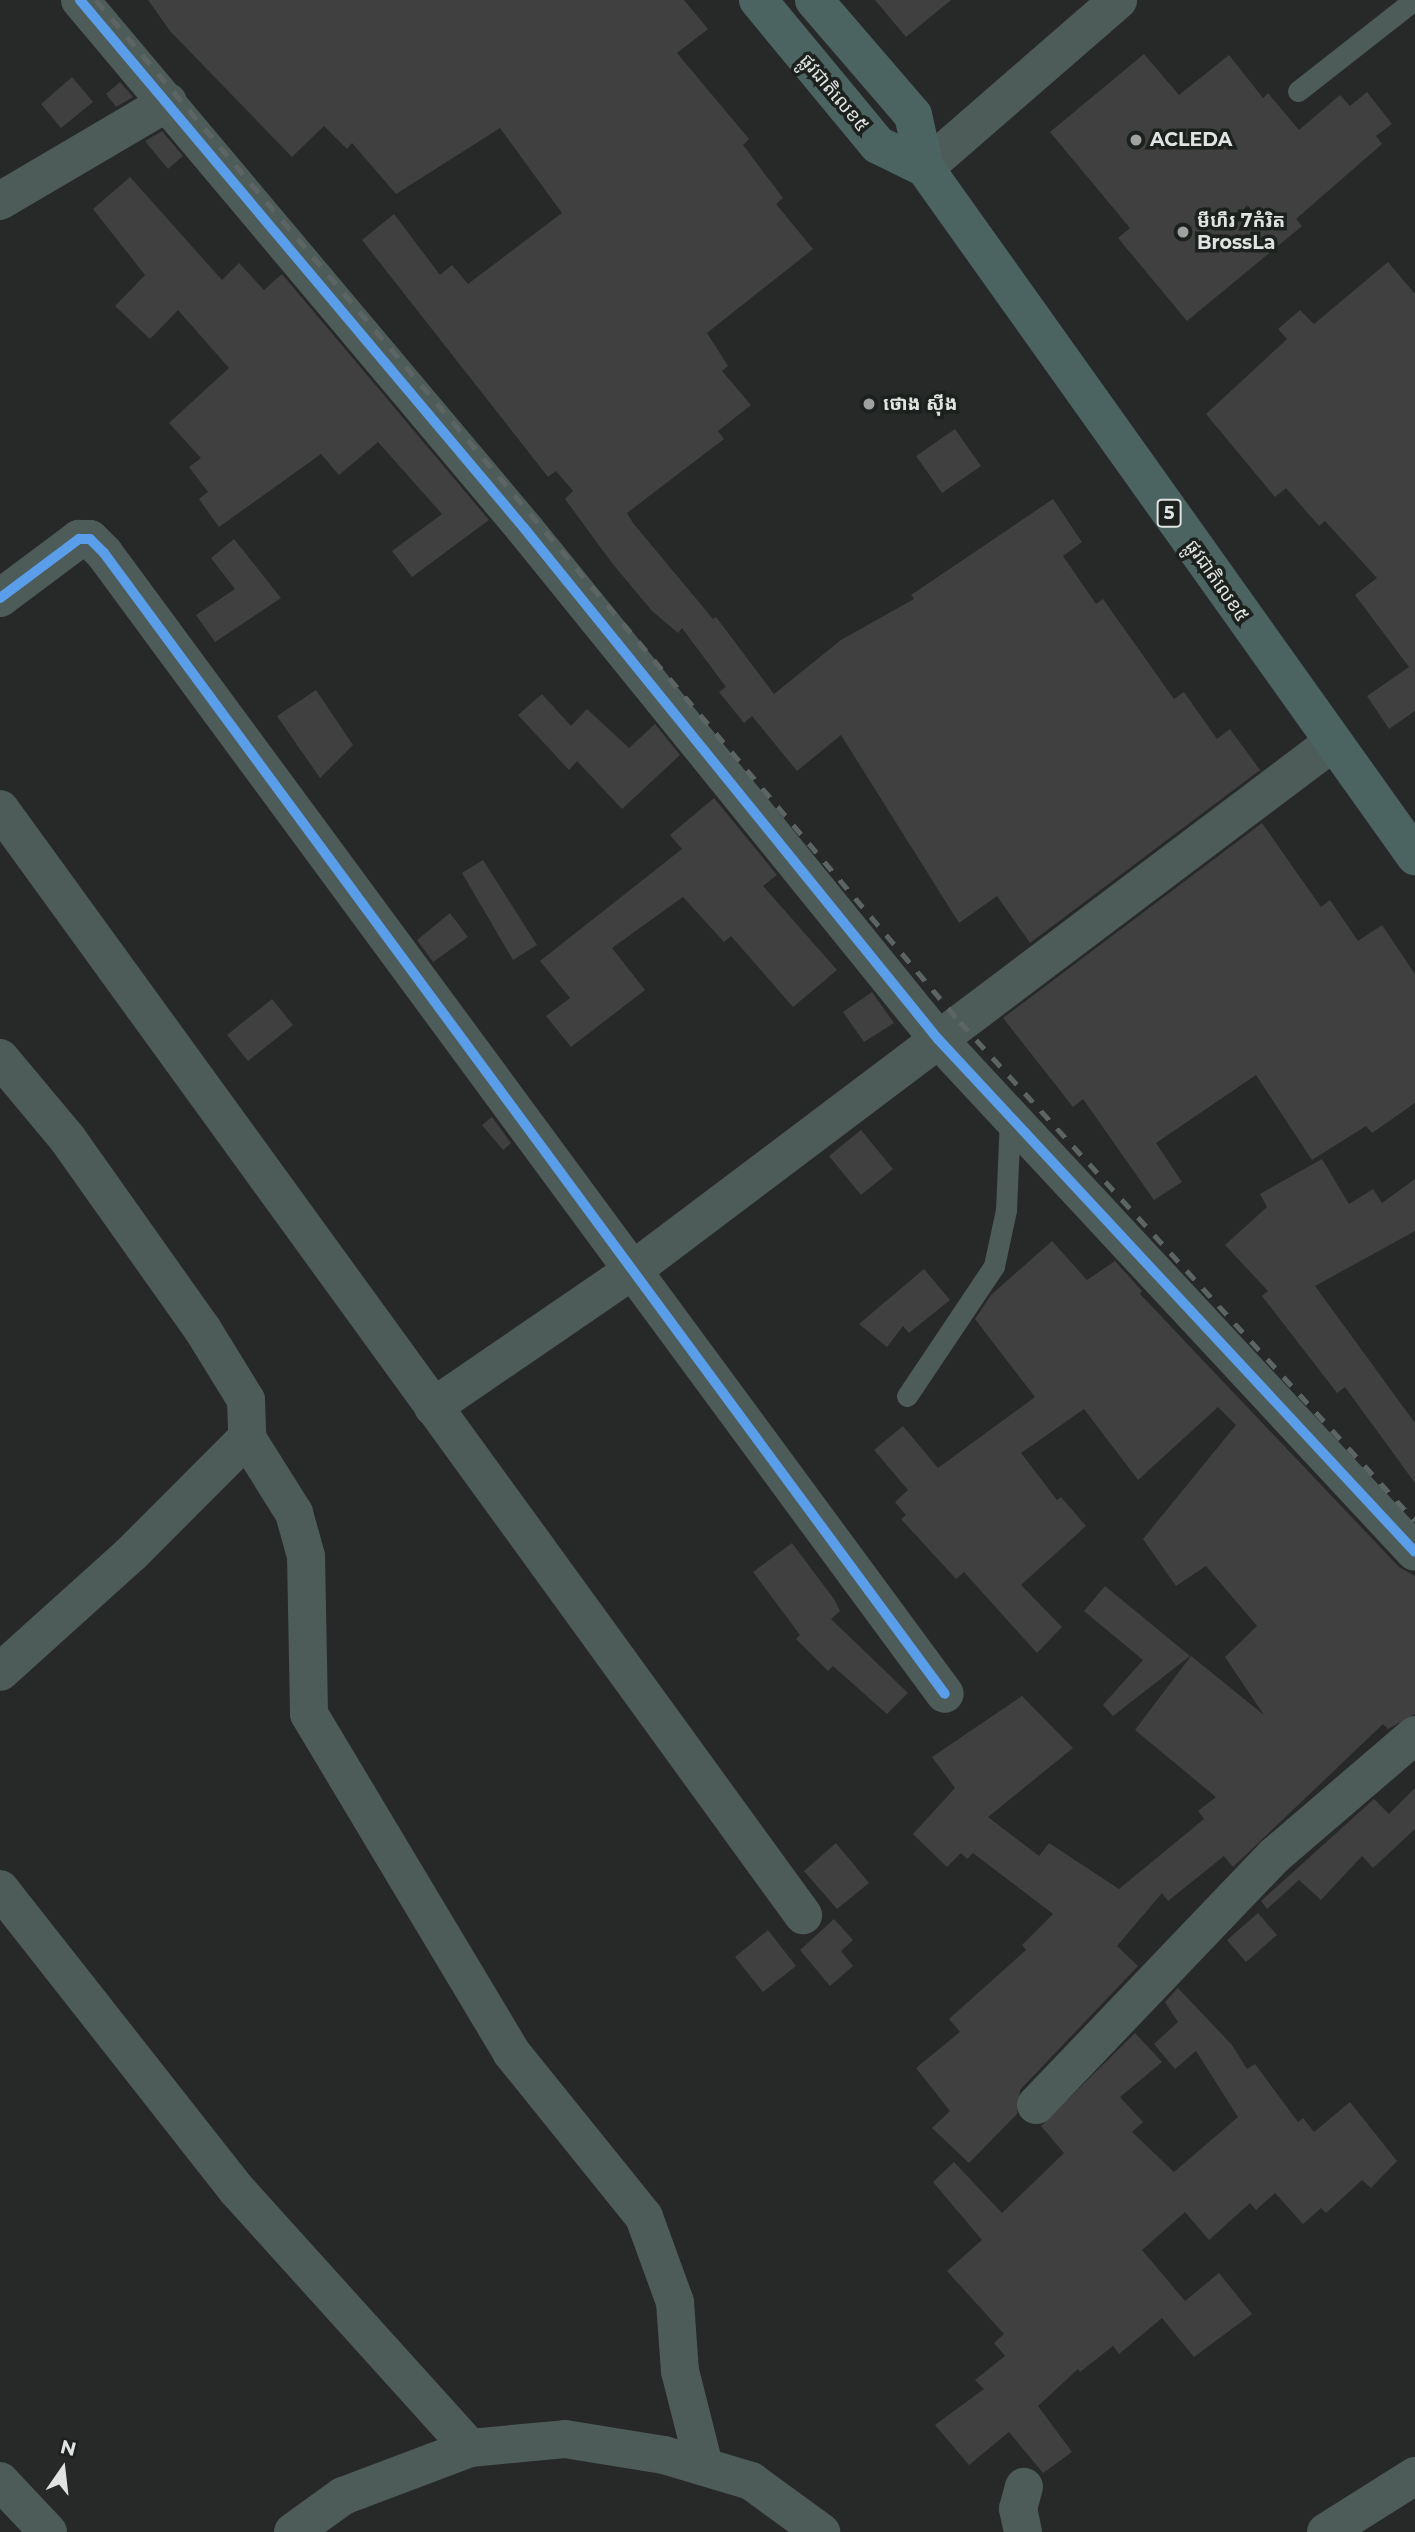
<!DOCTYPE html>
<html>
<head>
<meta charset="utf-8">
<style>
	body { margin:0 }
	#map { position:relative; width:1415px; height:2532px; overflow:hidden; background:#272928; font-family:Montserrat,"Noto Sans Khmer",sans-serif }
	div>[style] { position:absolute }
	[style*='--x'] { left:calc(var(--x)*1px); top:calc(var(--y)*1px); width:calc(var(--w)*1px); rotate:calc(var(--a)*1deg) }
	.building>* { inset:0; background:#3f403f }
	.service>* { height:21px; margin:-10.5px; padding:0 10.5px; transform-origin:10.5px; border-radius:10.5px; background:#4d5b59 }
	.minor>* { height:38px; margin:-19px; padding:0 19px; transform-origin:19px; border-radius:19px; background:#4d5b59 }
	.trunk>* { height:38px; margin:-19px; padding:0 19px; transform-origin:19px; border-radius:19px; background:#4b6462 }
	.rail>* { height:5px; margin-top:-2.5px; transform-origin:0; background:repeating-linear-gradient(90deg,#5d6464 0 12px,transparent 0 24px) }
	.cycleway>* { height:10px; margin:-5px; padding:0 5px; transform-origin:5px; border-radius:5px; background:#5a9eea }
	.dots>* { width:19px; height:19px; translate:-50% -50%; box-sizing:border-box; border:4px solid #1c211e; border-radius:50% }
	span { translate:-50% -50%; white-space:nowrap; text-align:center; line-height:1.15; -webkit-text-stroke:7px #1c211e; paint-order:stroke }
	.shield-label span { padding:2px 5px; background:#1c211e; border:2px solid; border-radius:5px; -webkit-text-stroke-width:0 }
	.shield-label { font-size:18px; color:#e0e3e1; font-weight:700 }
	.street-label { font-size:19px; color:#e0e3e1 }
	.poi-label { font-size:19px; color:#e0e3e1; font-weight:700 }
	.left { translate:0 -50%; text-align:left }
	.north { position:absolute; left:28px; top:2434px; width:70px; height:70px; -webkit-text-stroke:5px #1c211e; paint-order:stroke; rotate:14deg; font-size:19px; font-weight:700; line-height:28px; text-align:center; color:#e0e3e1 }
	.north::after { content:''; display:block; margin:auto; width:24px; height:32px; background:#e0e3e1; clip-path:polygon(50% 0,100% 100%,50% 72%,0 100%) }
</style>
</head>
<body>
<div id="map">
	<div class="building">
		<div style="clip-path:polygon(148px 0,684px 0,708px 29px,677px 53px,749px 139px,743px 145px,783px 198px,776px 204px,813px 249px,707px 333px,728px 366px,722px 371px,751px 405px,718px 431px,724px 439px,627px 513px,633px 523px,713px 619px,716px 617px,774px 694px,841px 640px,914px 599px,911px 595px,1053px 499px,1082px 542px,1063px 556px,1096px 604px,1103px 599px,1174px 699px,1184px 692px,1217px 739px,1230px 729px,1260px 770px,1030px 943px,997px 896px,959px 923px,841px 735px,797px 771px,752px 716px,744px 723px,719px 692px,726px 687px,682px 628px,678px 633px,652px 611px,612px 563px,565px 499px,573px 491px,556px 471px,548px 477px,362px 240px,394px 214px,440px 275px,452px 265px,468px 284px,562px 213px,500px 128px,396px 194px,352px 143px,347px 149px,324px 126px,292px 157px,170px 31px)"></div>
		<div style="clip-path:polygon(875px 0,951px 0,906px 37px)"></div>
		<div style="clip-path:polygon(1144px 54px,1179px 95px,1229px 55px,1263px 98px,1268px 93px,1299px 130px,1340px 95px,1350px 106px,1367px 92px,1392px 124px,1376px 136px,1382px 144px,1296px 219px,1302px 226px,1187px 321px,1118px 238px,1130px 228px,1050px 132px)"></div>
		<div style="clip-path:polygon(72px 77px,93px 102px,61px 128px,41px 104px)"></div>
		<div style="clip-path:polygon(120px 82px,133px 97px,116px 107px,106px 94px)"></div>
		<div style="clip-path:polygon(162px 131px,183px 156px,168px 169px,145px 141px)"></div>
		<div style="clip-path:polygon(130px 177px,222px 280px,239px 263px,264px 290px,282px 274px,489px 520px,412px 577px,392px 551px,442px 514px,378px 442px,339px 475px,321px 454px,219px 527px,199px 499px,208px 492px,189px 467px,201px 458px,169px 423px,229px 368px,178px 310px,150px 339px,115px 306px,145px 275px,93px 209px)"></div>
		<div style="clip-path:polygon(1388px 262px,1415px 294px,1415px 711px,1389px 729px,1367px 696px,1409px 667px,1355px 595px,1377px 578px,1325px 521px,1319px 526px,1286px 488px,1275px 497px,1206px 414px,1287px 339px,1278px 329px,1300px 310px,1314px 324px)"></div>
		<div style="clip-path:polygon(955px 429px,981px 466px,942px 493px,916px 456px)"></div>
		<div style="clip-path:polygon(234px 539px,281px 598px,215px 642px,196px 615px,235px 589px,211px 558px)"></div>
		<div style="clip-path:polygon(316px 690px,353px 745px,320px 778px,277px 716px)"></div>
		<div style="clip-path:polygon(542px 694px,571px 726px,587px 709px,629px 748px,655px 724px,680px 755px,622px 809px,577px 761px,569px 770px,518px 715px)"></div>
		<div style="clip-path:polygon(714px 798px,777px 875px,763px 886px,837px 970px,793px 1007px,731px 936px,724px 942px,683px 897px,612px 948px,645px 990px,571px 1047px,546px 1016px,570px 998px,540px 961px,682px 849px,670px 835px)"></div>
		<div style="clip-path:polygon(1262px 823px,1321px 907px,1330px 900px,1358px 941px,1382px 925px,1415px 974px,1415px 1103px,1372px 1133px,1366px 1126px,1312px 1160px,1256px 1075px,1156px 1143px,1182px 1182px,1154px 1200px,1083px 1099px,1073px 1107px,1003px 1018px)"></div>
		<div style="clip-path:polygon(483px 860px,537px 945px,513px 960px,462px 873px)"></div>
		<div style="clip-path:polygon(450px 913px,468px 937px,433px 962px,417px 940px)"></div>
		<div style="clip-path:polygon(872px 992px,894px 1023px,864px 1042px,843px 1012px)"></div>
		<div style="clip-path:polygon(272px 999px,293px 1025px,248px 1061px,227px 1035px)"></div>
		<div style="clip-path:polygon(492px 1117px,511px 1143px,503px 1150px,482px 1125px)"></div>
		<div style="clip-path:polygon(861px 1130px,893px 1169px,861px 1195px,829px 1156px)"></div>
		<div style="clip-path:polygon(1322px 1159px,1349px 1204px,1373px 1189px,1382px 1203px,1415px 1179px,1415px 1231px,1315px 1286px,1415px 1423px,1415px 1483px,1345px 1387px,1337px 1393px,1262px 1296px,1268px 1291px,1225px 1245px,1267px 1207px,1260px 1194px)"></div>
		<div style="clip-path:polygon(1052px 1241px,1087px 1280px,1115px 1261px,1142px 1291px,1140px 1294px,1399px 1567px,1415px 1576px,1415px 1714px,1388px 1729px,1383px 1724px,1233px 1867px,1224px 1856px,1168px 1901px,1162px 1893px,1117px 1946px,1138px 1966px,1020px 2090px,1017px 2114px,969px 2163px,932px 2128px,950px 2111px,916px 2068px,960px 2032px,949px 2019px,1026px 1950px,1022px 1945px,1053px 1914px,973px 1853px,967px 1859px,961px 1853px,947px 1867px,913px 1834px,955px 1788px,932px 1757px,1022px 1696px,1073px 1748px,988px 1817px,1039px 1856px,1049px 1843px,1119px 1889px,1204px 1819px,1198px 1811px,1216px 1797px,1135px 1730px,1191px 1656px,1264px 1715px,1225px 1657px,1257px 1626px,1206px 1566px,1176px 1586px,1143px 1539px,1236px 1425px,1218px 1407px,1138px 1480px,1084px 1409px,1021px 1453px,1057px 1500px,1061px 1497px,1086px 1526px,1021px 1585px,1062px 1627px,1037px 1653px,964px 1572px,956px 1579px,901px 1519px,906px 1515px,895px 1502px,908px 1490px,874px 1450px,903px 1426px,938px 1468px,1035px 1397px,975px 1319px,991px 1295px)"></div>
		<div style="clip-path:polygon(924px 1269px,950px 1300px,909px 1333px,903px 1326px,887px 1347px,859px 1324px)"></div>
		<div style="clip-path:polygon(792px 1543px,834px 1599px,840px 1611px,831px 1619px,908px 1693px,887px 1714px,833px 1666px,828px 1671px,796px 1639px,800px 1635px,753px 1572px)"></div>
		<div style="clip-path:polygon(1105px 1586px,1190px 1656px,1113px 1716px,1103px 1705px,1143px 1660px,1084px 1611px)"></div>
		<div style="clip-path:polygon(1415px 1788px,1415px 1829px,1373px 1868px,1362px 1856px,1321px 1900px,1299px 1880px,1267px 1909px,1261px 1901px,1374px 1799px,1389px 1814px)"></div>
		<div style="clip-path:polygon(836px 1843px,869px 1883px,837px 1909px,804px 1871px)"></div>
		<div style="clip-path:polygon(1258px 1913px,1277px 1935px,1246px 1962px,1227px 1940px)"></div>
		<div style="clip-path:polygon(834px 1919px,853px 1940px,841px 1951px,853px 1966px,830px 1986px,800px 1950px)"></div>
		<div style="clip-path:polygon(768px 1930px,796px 1966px,763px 1992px,735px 1957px)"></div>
		<div style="clip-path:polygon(1178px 1988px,1232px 2045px,1247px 2069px,1255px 2064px,1298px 2122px,1303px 2118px,1314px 2132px,1350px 2102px,1397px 2161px,1371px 2188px,1362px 2180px,1326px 2213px,1321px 2208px,1303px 2224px,1275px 2193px,1256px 2210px,1250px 2203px,1209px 2240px,1185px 2212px,1142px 2250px,1185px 2301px,1219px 2273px,1252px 2314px,1194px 2357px,1162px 2318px,1119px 2354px,1113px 2346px,1080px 2372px,1078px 2369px,1038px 2406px,1072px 2452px,1043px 2473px,1009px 2432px,969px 2465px,935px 2425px,984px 2389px,975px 2380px,1005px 2356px,994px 2343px,1004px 2334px,947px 2271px,982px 2240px,933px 2182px,954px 2162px,1002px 2213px,1064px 2153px,1041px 2126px,1135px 2033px,1162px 2062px,1120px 2097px,1143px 2122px,1132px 2132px,1174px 2172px,1238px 2117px,1196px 2051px,1175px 2069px,1154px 2044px,1178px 2022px,1165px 2002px)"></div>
	</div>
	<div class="service">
		<div style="--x:1298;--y:91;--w:147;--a:-38.1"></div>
		<div style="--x:907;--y:1396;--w:156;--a:-56.2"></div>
		<div style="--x:994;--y:1266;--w:57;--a:-77.9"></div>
		<div style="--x:1006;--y:1210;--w:92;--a:-87.5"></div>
	</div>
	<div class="minor">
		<div style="--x:80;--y:0;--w:690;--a:49.94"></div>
		<div style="--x:524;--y:528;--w:658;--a:50.99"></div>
		<div style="--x:938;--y:1039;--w:700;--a:47.08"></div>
		<div style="--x:925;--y:168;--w:256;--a:-41"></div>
		<div style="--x:0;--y:201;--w:195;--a:-30.5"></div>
		<div style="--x:0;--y:598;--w:99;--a:-36.8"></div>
		<div style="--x:79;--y:539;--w:11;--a:0"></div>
		<div style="--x:90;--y:539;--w:20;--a:45"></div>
		<div style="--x:104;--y:553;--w:1417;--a:53.61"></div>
		<div style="--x:0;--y:809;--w:1367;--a:54.02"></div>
		<div style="--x:0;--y:1058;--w:104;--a:50.1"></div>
		<div style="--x:67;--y:1138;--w:235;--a:54.7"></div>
		<div style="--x:203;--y:1330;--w:82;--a:58.4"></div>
		<div style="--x:246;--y:1400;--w:38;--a:88"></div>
		<div style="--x:247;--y:1438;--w:164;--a:135"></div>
		<div style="--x:131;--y:1554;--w:176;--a:138"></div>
		<div style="--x:433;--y:1407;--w:242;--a:-34.4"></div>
		<div style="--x:633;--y:1270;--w:875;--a:-37.01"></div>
		<div style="--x:247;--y:1438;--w:89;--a:57.9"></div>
		<div style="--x:294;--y:1513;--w:45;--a:74.4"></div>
		<div style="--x:306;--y:1556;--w:158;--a:88.9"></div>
		<div style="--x:309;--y:1714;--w:394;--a:59.1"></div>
		<div style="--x:511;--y:2052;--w:212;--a:51.1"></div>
		<div style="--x:644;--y:2217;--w:90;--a:70"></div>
		<div style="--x:675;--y:2302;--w:69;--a:85.9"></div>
		<div style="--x:680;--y:2371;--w:98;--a:75.8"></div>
		<div style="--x:0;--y:1889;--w:382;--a:51.8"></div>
		<div style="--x:236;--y:2189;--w:349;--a:47.9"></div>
		<div style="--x:1036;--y:2105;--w:344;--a:-46.3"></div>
		<div style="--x:1274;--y:1856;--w:186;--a:-40.6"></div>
		<div style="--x:0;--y:2481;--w:70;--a:46.7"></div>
		<div style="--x:293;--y:2532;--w:62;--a:-35.8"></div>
		<div style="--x:343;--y:2496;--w:136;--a:-20.7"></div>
		<div style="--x:470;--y:2448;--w:95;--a:-5.4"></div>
		<div style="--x:565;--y:2439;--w:100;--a:9.2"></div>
		<div style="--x:664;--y:2455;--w:91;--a:16.6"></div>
		<div style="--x:751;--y:2481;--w:87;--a:36.1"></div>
		<div style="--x:1023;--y:2532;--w:24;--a:-102"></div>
		<div style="--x:1018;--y:2509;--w:23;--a:-75"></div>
		<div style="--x:1326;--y:2532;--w:105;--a:-32.2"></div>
	</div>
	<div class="trunk">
		<div style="--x:758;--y:0;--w:188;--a:50.4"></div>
		<div style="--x:878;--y:145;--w:52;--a:26.1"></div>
		<div style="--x:814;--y:0;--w:152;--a:49.3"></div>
		<div style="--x:913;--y:115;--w:54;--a:77.2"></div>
		<div style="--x:925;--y:168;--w:845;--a:54.54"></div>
	</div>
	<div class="rail">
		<div style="--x:96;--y:0;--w:1338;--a:49.79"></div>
		<div style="--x:960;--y:1022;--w:675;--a:47.64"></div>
	</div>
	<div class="cycleway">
		<div style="--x:80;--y:0;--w:690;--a:49.94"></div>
		<div style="--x:524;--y:528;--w:658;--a:50.99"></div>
		<div style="--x:938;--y:1039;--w:700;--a:47.08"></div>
		<div style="--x:0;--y:598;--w:99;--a:-36.8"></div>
		<div style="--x:79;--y:539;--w:11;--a:0"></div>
		<div style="--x:90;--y:539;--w:20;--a:45"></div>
		<div style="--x:104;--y:553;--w:1417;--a:53.61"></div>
	</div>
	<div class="dots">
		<div style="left:1136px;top:140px;background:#9fa2a0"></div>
		<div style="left:1183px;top:232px;background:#9fa2a0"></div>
		<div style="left:869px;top:404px;background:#9fa2a0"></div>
	</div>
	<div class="shield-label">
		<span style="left:1169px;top:513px">5</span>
	</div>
	<div class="street-label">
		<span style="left:834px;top:93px;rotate:50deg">ផ្លូវជាតិលេខ៥</span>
		<span style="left:1217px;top:581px;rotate:55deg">ផ្លូវជាតិលេខ៥</span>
	</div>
	<div class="poi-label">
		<span class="left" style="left:1150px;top:140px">ACLEDA</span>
		<span class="left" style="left:1197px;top:232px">មីហឹរ 7កំរិត<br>BrossLa</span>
		<span class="left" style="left:883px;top:404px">ថោង ស៊ីង</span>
	</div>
	<div class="north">N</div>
</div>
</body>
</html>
